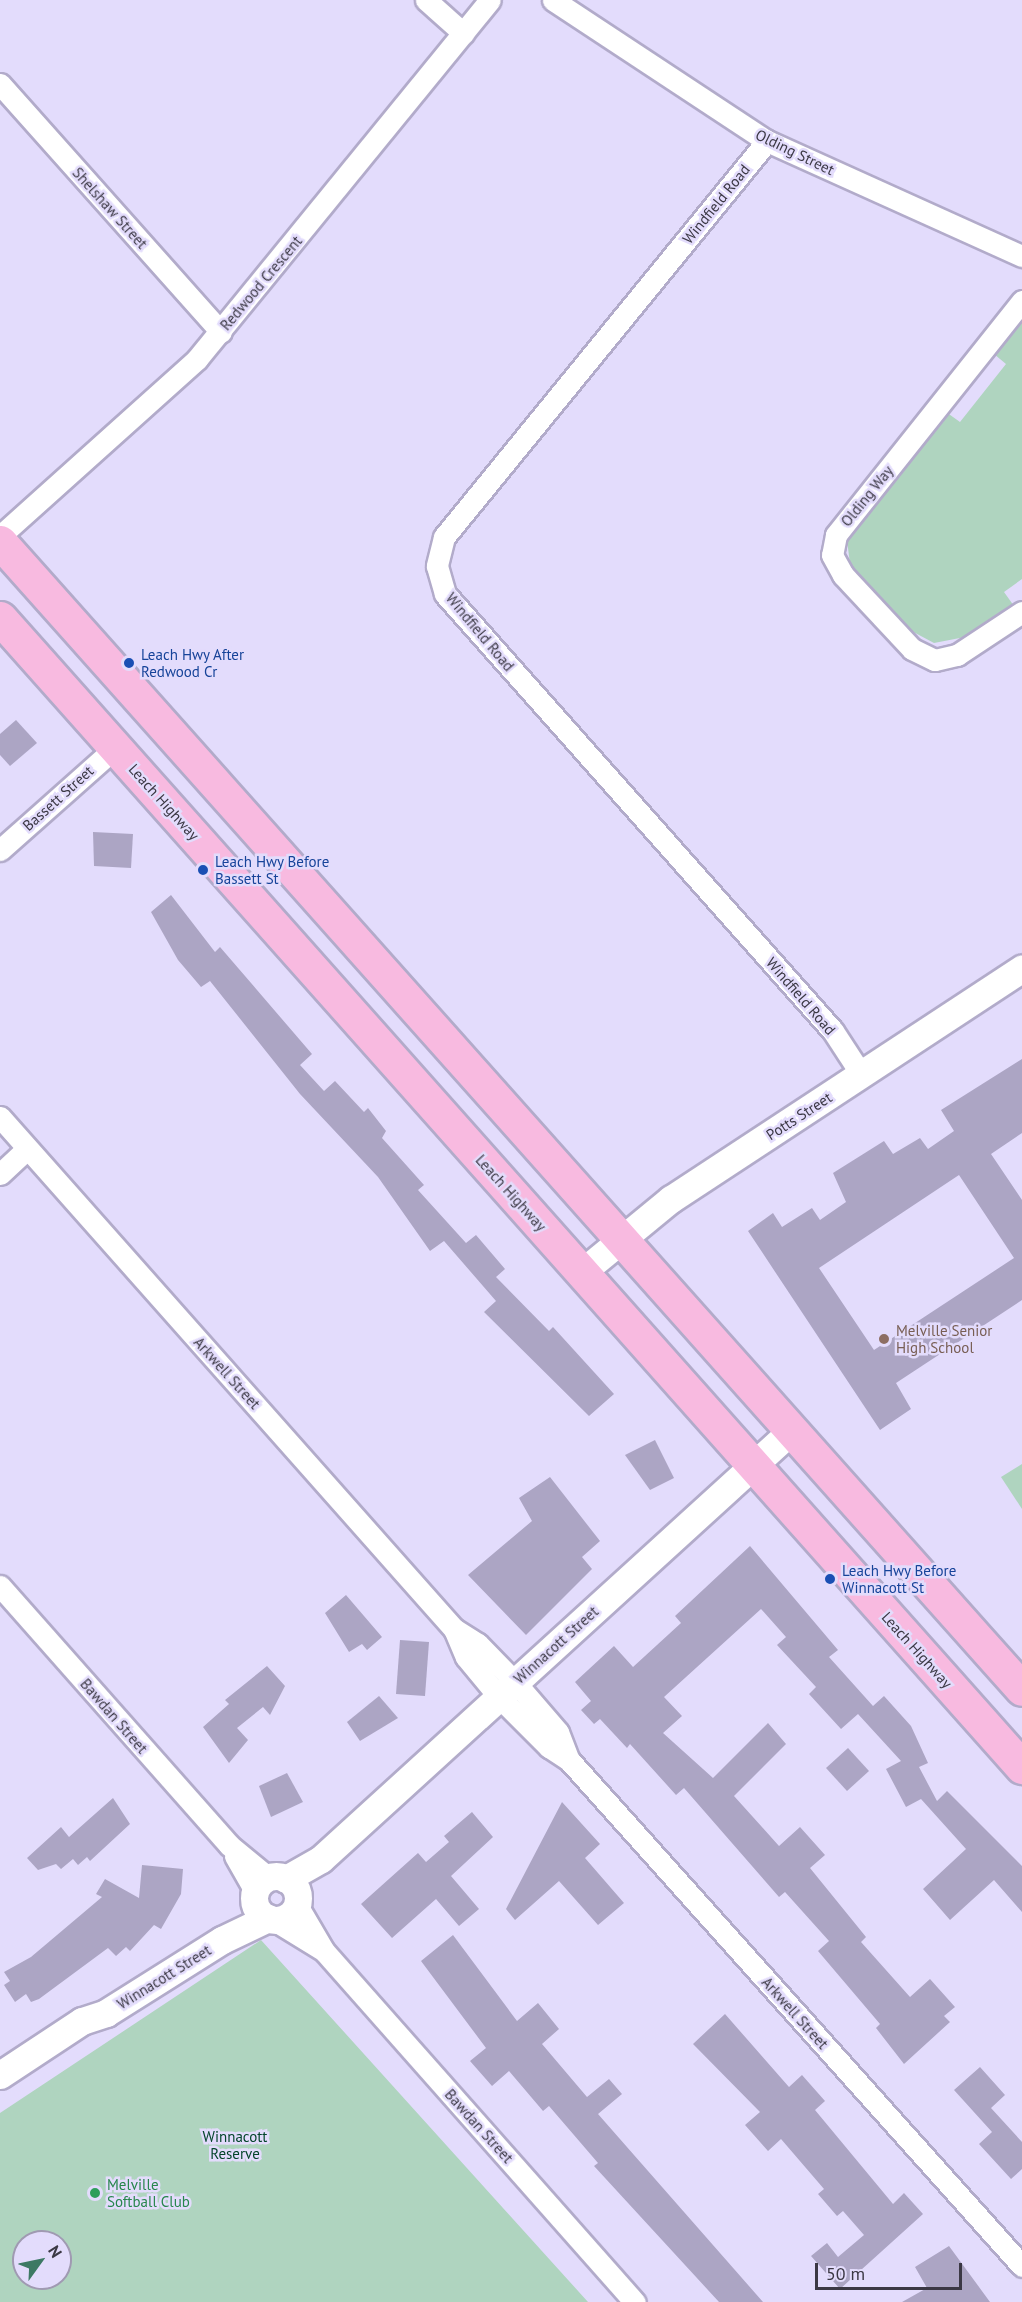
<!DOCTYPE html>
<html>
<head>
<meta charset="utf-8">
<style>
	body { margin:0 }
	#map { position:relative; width:1022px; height:2302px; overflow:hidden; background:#e3dcfc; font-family:"PT Sans",sans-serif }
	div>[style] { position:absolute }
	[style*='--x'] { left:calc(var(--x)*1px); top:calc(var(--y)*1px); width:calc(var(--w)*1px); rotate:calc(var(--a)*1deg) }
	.green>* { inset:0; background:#afd4bf }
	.building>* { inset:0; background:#aca5c4 }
	.roads { filter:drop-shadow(2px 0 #b2abca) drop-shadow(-2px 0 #b2abca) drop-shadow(0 2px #b2abca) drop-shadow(0 -2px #b2abca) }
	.minor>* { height:21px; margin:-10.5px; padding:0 10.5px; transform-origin:10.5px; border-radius:10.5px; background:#fff }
	.tertiary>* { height:27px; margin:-13.5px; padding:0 13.5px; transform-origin:13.5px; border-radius:13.5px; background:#fff }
	.tertiary>.ring { margin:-13.5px; padding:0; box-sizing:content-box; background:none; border:27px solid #fff; border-radius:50% }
	.trunk>* { height:33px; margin:-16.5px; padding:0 16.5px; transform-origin:16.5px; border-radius:16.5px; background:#f8bae0 }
	.dots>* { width:16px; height:16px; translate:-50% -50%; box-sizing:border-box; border:3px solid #e3dcfc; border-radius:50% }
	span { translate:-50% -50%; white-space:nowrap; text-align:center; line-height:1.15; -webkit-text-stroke:5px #e3dcfc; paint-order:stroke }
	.street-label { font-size:15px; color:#3b3844 }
	.transit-label { font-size:15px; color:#164399 }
	.left { translate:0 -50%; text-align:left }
	.education-label { font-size:15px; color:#785e54 }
	.park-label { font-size:15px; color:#04452b }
	.leisure-label { font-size:15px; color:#27864d }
	.north { position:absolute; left:12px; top:2230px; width:60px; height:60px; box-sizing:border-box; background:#e3dcfc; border:2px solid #a09ab2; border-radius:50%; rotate:57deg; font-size:16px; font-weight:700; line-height:24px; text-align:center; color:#3b3844 }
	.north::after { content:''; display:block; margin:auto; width:21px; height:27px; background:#3d7964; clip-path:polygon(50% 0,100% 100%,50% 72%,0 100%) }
	.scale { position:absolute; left:815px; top:2263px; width:147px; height:27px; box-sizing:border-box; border:3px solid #3b3844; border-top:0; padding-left:8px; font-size:18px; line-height:21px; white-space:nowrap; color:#3b3844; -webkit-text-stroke:4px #e3dcfc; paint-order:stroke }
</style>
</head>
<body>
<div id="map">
	<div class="green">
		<div style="clip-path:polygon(1022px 317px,1022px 579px,1004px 592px,1014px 606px,965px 637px,934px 643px,904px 627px,867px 587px,850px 564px,847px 540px,946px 412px,960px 422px,1006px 364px,994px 354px)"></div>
		<div style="clip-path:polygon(1022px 1464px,1022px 1509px,1001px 1477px)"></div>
		<div style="clip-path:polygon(evenodd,261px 1940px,588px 2302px,0 2302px,0 2113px,261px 1940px,24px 2242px,60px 2242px,60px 2278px,24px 2278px,24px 2242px)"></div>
	</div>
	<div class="building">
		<div style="clip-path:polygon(16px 720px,37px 743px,10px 766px,0 755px,0 734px)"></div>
		<div style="clip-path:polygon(93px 832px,133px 834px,131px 868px,94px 866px)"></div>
		<div style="clip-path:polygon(171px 895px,215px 952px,220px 947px,312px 1054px,300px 1065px,324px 1091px,335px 1081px,364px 1112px,368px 1108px,386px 1131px,382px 1138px,424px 1185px,418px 1190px,466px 1243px,476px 1235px,505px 1269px,496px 1277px,549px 1331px,553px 1327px,614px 1394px,589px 1416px,484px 1312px,496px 1301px,444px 1241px,430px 1251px,378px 1177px,300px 1094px,210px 981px,201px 987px,178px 960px,151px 912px)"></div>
		<div style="clip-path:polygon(evenodd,1022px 1059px,1022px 1133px,991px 1154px,1022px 1200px,1022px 1300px,896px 1383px,911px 1409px,880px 1430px,748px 1231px,773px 1213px,782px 1227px,812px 1208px,820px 1220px,846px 1202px,833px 1173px,884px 1141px,893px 1154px,920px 1138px,928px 1149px,954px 1131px,941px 1110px,1022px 1059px,959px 1175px,1014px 1258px,874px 1350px,819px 1268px,959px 1175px)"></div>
		<div style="clip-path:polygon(655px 1440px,674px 1478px,650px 1490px,625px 1455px)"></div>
		<div style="clip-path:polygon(550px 1477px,600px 1541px,582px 1557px,592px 1569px,526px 1635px,468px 1575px,532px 1521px,519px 1498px)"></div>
		<div style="clip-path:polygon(750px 1546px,838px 1650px,829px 1657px,873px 1706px,884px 1696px,911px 1726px,928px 1763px,919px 1767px,937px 1801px,947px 1791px,1022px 1866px,1022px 1912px,994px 1880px,950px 1920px,923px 1889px,966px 1849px,921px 1799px,906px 1807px,886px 1769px,901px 1761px,858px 1714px,841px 1729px,809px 1694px,816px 1687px,777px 1645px,786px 1637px,761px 1609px,664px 1697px,682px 1716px,663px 1733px,713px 1778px,768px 1723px,786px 1744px,734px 1796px,779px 1846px,800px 1827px,825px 1855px,810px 1868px,866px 1937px,861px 1942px,910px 1997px,930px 1979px,955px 2007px,944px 2016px,950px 2022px,904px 2064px,876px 2028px,880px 2024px,818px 1951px,829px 1941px,785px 1892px,779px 1897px,684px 1788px,676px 1795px,630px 1744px,627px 1748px,600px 1719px,594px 1724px,581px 1710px,591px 1701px,575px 1682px,614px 1646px,633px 1667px,681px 1623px,675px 1616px)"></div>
		<div style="clip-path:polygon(346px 1595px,382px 1637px,367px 1650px,362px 1644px,349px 1652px,325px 1613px)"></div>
		<div style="clip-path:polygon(400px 1640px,429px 1642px,425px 1696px,396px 1694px)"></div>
		<div style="clip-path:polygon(267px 1666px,285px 1686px,270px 1715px,263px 1707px,237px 1728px,248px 1740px,229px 1763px,203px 1727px,229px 1704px,225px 1700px)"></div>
		<div style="clip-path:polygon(379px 1696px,398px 1718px,360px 1741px,347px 1722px)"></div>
		<div style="clip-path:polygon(848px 1748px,869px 1771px,847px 1791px,826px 1768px)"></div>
		<div style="clip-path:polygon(287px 1773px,303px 1802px,271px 1817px,259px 1786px)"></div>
		<div style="clip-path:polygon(113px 1798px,130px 1824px,90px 1861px,87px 1857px,78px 1865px,73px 1859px,61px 1869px,56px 1864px,38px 1870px,27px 1858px,61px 1827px,69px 1837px)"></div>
		<div style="clip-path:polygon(562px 1802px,600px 1844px,585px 1858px,624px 1903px,598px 1925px,559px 1881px,515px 1920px,506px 1909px)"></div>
		<div style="clip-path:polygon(472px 1812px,493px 1837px,451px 1876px,479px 1909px,459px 1926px,436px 1899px,392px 1938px,361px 1904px,418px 1853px,426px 1862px,449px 1842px,444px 1836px)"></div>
		<div style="clip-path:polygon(142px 1865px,183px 1869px,181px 1894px,161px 1929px,154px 1925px,130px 1951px,126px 1947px,116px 1956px,108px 1948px,39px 1999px,31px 2002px,26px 1994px,15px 2002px,4px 1985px,10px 1981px,4px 1972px,31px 1957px,102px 1897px,96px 1894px,105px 1879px,139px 1898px)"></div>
		<div style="clip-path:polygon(453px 1935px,517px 2021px,538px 2003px,559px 2029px,542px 2044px,587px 2097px,609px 2079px,622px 2094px,598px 2114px,763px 2302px,719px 2302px,594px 2166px,598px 2163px,549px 2106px,543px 2111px,509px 2071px,492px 2086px,470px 2061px,486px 2048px,421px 1961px)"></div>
		<div style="clip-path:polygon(725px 2014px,789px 2087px,802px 2075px,825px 2101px,815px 2110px,893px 2204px,904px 2193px,923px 2214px,840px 2289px,811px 2256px,827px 2243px,838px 2257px,864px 2235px,843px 2211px,837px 2216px,818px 2194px,824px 2189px,781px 2139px,768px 2151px,745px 2125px,760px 2112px,693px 2044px)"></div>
		<div style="clip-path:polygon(980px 2067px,1005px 2095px,991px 2108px,1022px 2142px,1022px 2169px,1011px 2179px,979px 2144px,992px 2132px,954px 2090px)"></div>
		<div style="clip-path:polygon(949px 2246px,990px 2302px,902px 2302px,927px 2288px,915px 2267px)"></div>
	</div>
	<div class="roads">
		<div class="minor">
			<div style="--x:426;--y:0;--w:50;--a:41.7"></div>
			<div style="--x:553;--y:0;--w:256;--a:33.4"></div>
			<div style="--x:767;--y:141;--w:280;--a:24.3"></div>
			<div style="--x:0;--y:84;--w:332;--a:48.3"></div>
			<div style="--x:767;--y:141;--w:511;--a:129.2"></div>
			<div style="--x:444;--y:537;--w:30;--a:104"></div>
			<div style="--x:437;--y:566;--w:29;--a:74"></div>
			<div style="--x:445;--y:594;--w:584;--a:48.4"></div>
			<div style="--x:833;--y:1031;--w:51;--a:56.9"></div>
			<div style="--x:1022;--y:301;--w:299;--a:128.5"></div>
			<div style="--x:836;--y:535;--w:20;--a:101"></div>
			<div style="--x:832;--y:555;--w:23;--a:61"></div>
			<div style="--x:843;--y:575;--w:101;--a:47"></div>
			<div style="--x:912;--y:649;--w:25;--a:26"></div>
			<div style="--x:935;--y:660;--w:23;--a:-13"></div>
			<div style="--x:957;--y:655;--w:78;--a:-33.5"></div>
			<div style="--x:0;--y:536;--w:265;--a:-41.9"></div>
			<div style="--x:197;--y:359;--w:463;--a:-50.8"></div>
			<div style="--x:0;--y:850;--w:155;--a:-41.6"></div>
			<div style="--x:0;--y:1117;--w:684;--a:48.44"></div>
			<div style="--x:454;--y:1629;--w:28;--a:32"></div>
			<div style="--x:478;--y:1644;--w:53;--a:45.8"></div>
			<div style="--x:515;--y:1682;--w:66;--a:49.3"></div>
			<div style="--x:558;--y:1732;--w:30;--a:69"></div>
			<div style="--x:0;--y:1174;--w:37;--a:-43"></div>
			<div style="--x:0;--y:1586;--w:346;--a:48.5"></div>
			<div style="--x:229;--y:1845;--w:52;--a:39.5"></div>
			<div style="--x:454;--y:1629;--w:30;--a:67"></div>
			<div style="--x:466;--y:1657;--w:52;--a:50.5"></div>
			<div style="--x:499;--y:1697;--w:71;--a:45"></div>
			<div style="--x:549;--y:1747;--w:24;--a:33"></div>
			<div style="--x:569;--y:1760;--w:679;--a:48.16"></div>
			<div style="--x:235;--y:1856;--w:40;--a:60.3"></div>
			<div style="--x:297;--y:1905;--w:53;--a:59.6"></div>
			<div style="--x:324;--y:1951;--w:469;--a:48.5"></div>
			<div style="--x:274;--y:1920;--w:55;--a:31.7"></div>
		</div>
		<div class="tertiary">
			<div style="--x:582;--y:1272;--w:115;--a:-39.4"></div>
			<div style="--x:671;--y:1199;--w:420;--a:-33.3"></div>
			<div class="ring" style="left:254px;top:1876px;width:17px;height:17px"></div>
			<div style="--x:286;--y:1879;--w:40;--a:-29.7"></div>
			<div style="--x:321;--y:1859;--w:636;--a:-42.32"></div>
			<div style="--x:0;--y:2075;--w:98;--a:-33.4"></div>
			<div style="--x:82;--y:2021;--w:25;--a:-18"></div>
			<div style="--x:106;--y:2013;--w:137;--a:-32.2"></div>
			<div style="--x:222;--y:1940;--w:51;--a:-25.6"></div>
		</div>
		<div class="trunk">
			<div style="--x:0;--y:542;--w:1536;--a:48.3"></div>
			<div style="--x:0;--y:618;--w:1538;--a:48.35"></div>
		</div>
	</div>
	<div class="dots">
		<div style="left:129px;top:663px;background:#1a4fb4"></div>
		<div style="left:203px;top:870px;background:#1a4fb4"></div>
		<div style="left:884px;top:1339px;background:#8d6e63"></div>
		<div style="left:830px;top:1579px;background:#1a4fb4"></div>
		<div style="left:95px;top:2193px;background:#2e9e5b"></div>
	</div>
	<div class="street-label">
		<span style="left:795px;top:152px;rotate:26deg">Olding Street</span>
		<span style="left:716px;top:204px;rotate:-51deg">Windfield Road</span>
		<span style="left:110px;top:208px;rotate:48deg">Shelshaw Street</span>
		<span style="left:261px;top:283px;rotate:-50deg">Redwood Crescent</span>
		<span style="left:867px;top:496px;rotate:-51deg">Olding Way</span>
		<span style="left:480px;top:632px;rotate:50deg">Windfield Road</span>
		<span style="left:58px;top:798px;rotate:-42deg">Bassett Street</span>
		<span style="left:164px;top:802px;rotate:48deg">Leach Highway</span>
		<span style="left:801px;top:996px;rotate:49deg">Windfield Road</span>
		<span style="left:799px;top:1116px;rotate:-33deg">Potts Street</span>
		<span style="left:511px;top:1193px;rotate:48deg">Leach Highway</span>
		<span style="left:227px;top:1373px;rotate:48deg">Arkwell Street</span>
		<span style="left:556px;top:1645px;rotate:-42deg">Winnacott Street</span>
		<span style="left:917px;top:1650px;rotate:48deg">Leach Highway</span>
		<span style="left:114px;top:1716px;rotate:49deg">Bawdan Street</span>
		<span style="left:164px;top:1977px;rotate:-32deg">Winnacott Street</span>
		<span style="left:795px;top:2013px;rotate:48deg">Arkwell Street</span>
		<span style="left:479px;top:2126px;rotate:48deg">Bawdan Street</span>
	</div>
	<div class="transit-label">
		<span class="left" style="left:141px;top:663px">Leach Hwy After<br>Redwood Cr</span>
		<span class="left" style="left:215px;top:870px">Leach Hwy Before<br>Bassett St</span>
		<span class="left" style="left:842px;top:1579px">Leach Hwy Before<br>Winnacott St</span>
	</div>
	<div class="education-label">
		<span class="left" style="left:896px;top:1339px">Melville Senior<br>High School</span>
	</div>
	<div class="park-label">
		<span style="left:235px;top:2145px">Winnacott<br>Reserve</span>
	</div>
	<div class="leisure-label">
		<span class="left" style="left:107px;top:2193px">Melville<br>Softball Club</span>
	</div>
	<div class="north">N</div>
	<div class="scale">50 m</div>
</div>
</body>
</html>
